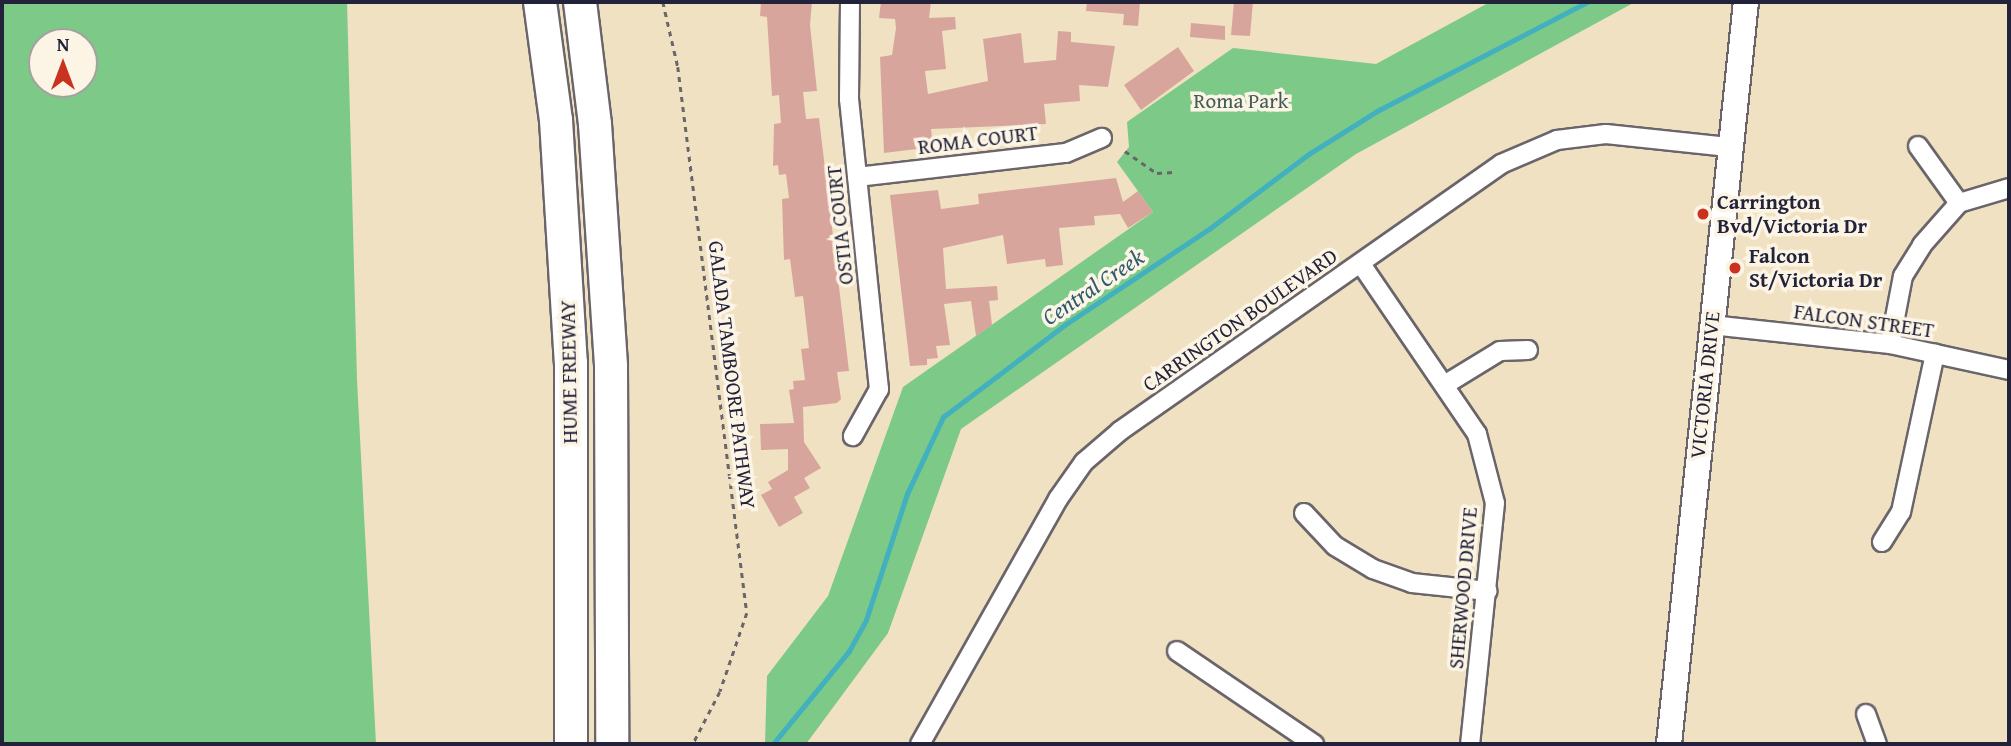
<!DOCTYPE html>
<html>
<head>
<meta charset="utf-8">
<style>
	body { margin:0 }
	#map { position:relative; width:2011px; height:746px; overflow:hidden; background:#f0e1c2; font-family:"Gentium Book Plus",serif }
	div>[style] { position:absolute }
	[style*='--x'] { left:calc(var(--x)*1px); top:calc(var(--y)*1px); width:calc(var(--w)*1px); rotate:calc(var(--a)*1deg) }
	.green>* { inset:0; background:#7cc988 }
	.stream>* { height:4.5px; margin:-2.25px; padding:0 2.25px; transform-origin:2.25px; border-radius:2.25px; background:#42b0bf }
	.building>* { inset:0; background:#d8a59d }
	.path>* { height:2.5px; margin-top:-1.25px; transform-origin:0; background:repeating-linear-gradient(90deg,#6a656a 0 5px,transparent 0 10px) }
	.roads { filter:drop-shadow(2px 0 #6a656a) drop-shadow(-2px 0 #6a656a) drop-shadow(0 2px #6a656a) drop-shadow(0 -2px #6a656a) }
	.street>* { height:18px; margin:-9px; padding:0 9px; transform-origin:9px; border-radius:9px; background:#fff }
	.secondary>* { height:24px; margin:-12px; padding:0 12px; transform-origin:12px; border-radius:12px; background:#fff }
	.highway>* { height:32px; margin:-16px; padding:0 16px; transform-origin:16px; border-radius:16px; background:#fff }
	.dots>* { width:19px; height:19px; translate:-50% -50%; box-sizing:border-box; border:4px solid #fcf5e5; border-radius:50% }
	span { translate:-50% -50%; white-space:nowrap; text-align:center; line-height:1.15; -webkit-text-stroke:7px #fcf5e5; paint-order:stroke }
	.park-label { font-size:21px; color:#425c56 }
	.street-label { font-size:21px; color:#22223b }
	.poi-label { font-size:21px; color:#22223b; font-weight:700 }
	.left { translate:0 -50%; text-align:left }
	.water-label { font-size:23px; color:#2f5b70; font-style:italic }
	.frame { position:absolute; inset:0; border:4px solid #22223b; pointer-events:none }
	.north { position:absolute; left:28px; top:28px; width:70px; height:70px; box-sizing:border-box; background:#fcf5e5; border:2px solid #a5a1a1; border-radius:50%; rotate:0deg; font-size:19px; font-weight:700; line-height:28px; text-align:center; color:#22223b }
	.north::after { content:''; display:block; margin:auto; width:24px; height:32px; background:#c8321e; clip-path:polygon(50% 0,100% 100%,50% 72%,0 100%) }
</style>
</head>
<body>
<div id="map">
	<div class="green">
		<div style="clip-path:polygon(evenodd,2px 2px,347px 2px,357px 380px,376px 744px,2px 744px,2px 2px,42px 42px,84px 42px,84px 84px,42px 84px,42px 42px)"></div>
		<div style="clip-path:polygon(1490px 2px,1635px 2px,1356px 154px,961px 429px,888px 633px,806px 744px,765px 744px,767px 676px,828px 596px,903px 387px,1153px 212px,1117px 162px,1129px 147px,1127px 122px,1233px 48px,1376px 64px)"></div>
	</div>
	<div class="stream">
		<div style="--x:773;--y:744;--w:120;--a:-50.7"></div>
		<div style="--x:849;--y:651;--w:35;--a:-61"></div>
		<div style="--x:866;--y:620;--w:133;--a:-72"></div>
		<div style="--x:907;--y:494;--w:85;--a:-64.9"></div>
		<div style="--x:943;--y:417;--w:154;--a:-37.1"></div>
		<div style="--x:1066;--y:324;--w:172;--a:-33.6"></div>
		<div style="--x:1209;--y:229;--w:125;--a:-36.9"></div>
		<div style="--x:1309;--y:154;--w:83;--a:-32.2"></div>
		<div style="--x:1379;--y:110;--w:234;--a:-27.4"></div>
	</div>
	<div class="building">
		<div style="clip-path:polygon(761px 2px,812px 2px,810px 25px,817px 91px,803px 92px,806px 119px,819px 118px,849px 371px,837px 372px,841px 399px,837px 403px,803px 407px,804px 442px,821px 468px,804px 478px,810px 488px,794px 497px,803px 513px,779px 527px,761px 495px,772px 489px,768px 482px,788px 470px,788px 449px,761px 450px,760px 424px,794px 423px,789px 390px,794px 389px,793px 381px,805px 380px,801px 349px,809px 348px,803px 296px,795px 297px,790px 259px,784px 260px,782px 199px,789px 198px,786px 174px,779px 175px,778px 165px,773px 166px,774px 124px,781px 123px,779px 95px,772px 96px,767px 17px,760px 16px)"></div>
		<div style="clip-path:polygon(881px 2px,931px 2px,929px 18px,955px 17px,956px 29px,942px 31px,946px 69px,925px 71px,928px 94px,988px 81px,983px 39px,1021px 33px,1024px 63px,1056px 60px,1058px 31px,1071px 32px,1071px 42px,1115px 46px,1108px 87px,1079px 85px,1080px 101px,1044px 104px,1046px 124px,931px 129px,933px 147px,884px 153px,880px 57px,892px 55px,896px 28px,895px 19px,879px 18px)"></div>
		<div style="clip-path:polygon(1087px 2px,1140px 2px,1138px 26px,1123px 25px,1124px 14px,1086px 11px)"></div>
		<div style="clip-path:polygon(1234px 2px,1253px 2px,1250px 36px,1231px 35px)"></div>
		<div style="clip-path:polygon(1191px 23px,1225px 26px,1225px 40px,1190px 37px)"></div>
		<div style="clip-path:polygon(1178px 47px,1194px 71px,1141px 110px,1124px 85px)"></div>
		<div style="clip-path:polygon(1116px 178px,1123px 202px,1138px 191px,1153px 212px,1128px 228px,1120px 214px,1094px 216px,1095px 225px,1059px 228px,1063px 265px,1046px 267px,1045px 259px,1007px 264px,1003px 235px,943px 248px,946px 289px,997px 286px,998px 300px,989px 301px,992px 325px,976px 336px,971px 301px,944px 304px,950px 345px,936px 346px,938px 358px,927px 359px,927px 365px,910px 366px,890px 195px,938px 190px,941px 209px,979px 204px,978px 194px)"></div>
	</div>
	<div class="path">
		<div style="--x:663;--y:2;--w:67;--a:77"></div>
		<div style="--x:678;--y:67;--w:550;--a:82.8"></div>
		<div style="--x:747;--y:613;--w:83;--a:108.9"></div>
		<div style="--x:720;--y:692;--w:59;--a:117.4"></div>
		<div style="--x:1125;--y:151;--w:39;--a:35"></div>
		<div style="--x:1157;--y:173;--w:17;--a:-3"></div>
	</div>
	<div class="roads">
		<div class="street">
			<div style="--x:850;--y:2;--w:97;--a:90.6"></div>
			<div style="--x:849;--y:99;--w:292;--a:84.1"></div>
			<div style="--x:879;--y:389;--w:54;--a:119"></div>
			<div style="--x:1918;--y:146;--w:70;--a:54.3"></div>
			<div style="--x:857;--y:177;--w:210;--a:-6.6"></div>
			<div style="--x:1066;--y:153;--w:39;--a:-23"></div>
			<div style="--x:1361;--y:264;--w:206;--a:55.7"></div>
			<div style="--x:1477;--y:434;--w:71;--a:75.4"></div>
			<div style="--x:1495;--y:503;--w:242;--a:95.9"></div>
			<div style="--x:1711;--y:325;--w:180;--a:6.1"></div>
			<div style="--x:1890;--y:344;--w:122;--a:12.3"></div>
			<div style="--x:1890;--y:344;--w:69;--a:-79.2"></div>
			<div style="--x:1903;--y:276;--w:36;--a:-58"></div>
			<div style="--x:1922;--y:245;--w:56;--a:-48.6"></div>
			<div style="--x:1959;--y:203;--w:52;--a:-16.7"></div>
			<div style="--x:1446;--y:384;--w:63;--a:-31.4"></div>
			<div style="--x:1500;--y:351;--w:28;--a:-2"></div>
			<div style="--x:1304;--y:513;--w:45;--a:46.8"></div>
			<div style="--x:1335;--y:546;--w:44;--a:31.2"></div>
			<div style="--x:1373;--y:569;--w:41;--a:19.7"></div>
			<div style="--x:1412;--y:583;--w:76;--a:6"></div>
			<div style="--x:1882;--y:542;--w:36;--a:-58"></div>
			<div style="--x:1901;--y:512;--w:162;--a:-77.9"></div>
			<div style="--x:1177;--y:651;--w:166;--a:34.2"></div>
			<div style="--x:1866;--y:714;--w:32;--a:70"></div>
			<div style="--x:920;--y:744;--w:281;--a:-60.6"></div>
			<div style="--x:1058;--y:499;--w:45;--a:-54.9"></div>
			<div style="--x:1084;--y:462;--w:48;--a:-40.7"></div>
			<div style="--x:1120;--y:431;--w:465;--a:-35"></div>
			<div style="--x:1501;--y:164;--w:61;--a:-23.2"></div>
			<div style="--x:1557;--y:140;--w:49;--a:-7"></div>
			<div style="--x:1606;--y:134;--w:123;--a:6.1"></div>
		</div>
		<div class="secondary">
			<div style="--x:1669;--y:744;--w:746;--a:-84.08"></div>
		</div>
		<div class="highway">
			<div style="--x:540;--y:2;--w:119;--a:82.3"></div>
			<div style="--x:556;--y:120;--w:243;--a:86.5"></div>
			<div style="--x:571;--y:363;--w:381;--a:90"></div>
			<div style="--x:580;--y:2;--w:123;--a:83"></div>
			<div style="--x:595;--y:124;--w:243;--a:86.2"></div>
			<div style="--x:611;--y:366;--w:378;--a:89.8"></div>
		</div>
	</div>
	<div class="dots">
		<div style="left:1703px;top:214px;background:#c8321e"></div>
		<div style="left:1735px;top:268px;background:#c8321e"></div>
	</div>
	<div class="park-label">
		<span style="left:1241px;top:101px">Roma Park</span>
	</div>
	<div class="street-label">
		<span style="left:978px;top:140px;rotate:-7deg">ROMA COURT</span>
		<span style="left:840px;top:225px;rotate:-96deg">OSTIA COURT</span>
		<span style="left:1240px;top:320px;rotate:-35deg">CARRINGTON BOULEVARD</span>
		<span style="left:1864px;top:321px;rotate:8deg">FALCON STREET</span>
		<span style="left:569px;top:372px;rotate:-91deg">HUME FREEWAY</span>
		<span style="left:732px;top:375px;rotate:83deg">GALADA TAMBOORE PATHWAY</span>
		<span style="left:1705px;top:385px;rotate:-84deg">VICTORIA DRIVE</span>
		<span style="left:1463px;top:588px;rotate:-85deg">SHERWOOD DRIVE</span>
	</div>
	<div class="poi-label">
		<span class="left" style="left:1717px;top:214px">Carrington<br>Bvd/Victoria Dr</span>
		<span class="left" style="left:1749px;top:268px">Falcon<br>St/Victoria Dr</span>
	</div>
	<div class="water-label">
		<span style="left:1093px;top:287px;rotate:-34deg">Central Creek</span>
	</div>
	<div class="frame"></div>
	<div class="north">N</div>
</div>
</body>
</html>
